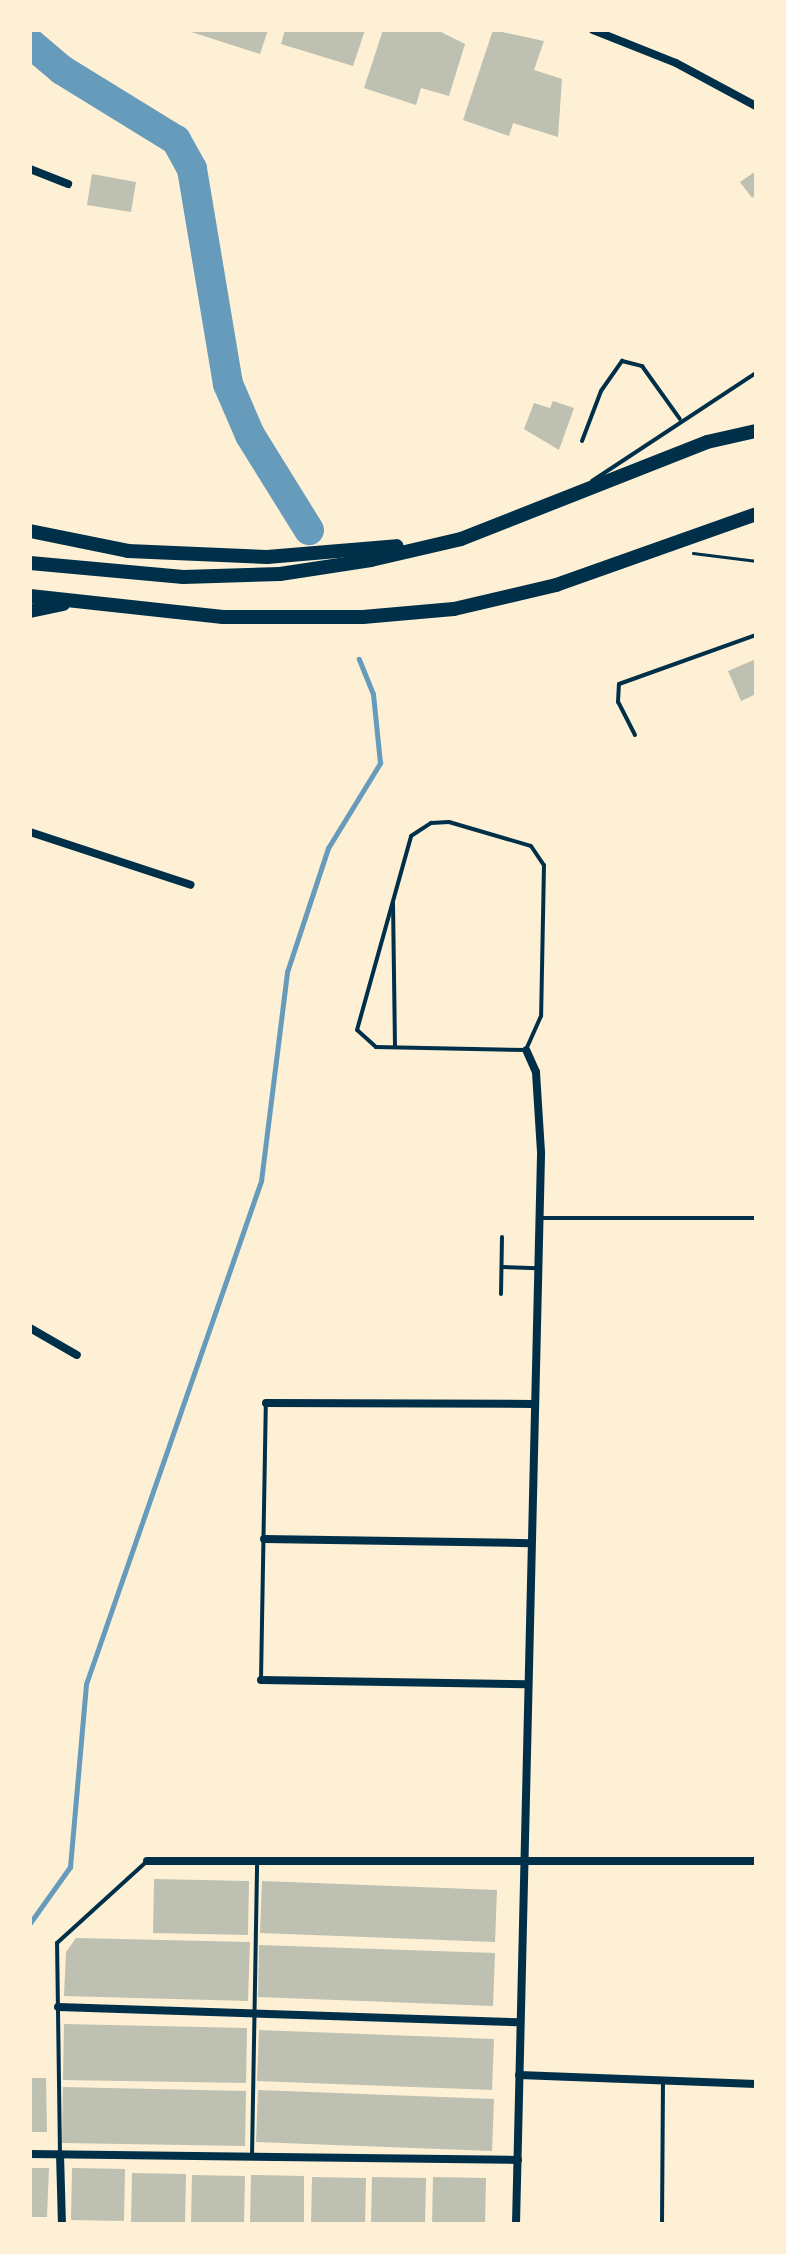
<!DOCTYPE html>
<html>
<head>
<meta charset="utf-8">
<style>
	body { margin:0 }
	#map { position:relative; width:786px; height:2254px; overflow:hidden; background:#fdf0d5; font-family:"Fira Sans Condensed",sans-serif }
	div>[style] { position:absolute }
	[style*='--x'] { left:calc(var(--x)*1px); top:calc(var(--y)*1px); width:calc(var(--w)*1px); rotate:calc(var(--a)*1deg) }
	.stream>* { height:5px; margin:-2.5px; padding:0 2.5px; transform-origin:2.5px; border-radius:2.5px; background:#669bbc }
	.river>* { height:30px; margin:-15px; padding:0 15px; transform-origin:15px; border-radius:15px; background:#669bbc }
	.building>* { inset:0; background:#bec0b2 }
	.path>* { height:2.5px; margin:-1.25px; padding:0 1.25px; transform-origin:1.25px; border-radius:1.25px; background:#003049 }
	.service>* { height:4px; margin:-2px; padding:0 2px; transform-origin:2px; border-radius:2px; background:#003049 }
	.minor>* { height:8px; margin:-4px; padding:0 4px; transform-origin:4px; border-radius:4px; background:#003049 }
	.motorway>* { height:14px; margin:-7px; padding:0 7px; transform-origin:7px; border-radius:7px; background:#003049 }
	span { translate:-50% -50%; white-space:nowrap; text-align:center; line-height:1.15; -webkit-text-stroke:10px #fdf0d5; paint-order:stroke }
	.frame { position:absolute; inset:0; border:32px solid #fdf0d5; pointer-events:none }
</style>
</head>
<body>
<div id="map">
	<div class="stream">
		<div style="--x:30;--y:1923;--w:69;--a:-54.5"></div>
		<div style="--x:70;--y:1867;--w:184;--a:-85"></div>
		<div style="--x:86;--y:1684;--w:533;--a:-70.82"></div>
		<div style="--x:261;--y:1181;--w:211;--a:-82.9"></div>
		<div style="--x:287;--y:972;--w:131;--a:-71.7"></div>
		<div style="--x:328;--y:848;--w:100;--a:-58.5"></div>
		<div style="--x:380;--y:763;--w:69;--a:-95.8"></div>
		<div style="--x:373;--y:694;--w:38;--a:-112"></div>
	</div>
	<div class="river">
		<div style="--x:30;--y:43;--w:42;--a:40.2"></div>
		<div style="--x:62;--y:70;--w:134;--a:31.6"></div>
		<div style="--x:176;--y:140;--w:33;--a:61"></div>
		<div style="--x:192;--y:169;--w:218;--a:80.5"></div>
		<div style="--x:228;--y:384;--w:56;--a:66.7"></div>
		<div style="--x:250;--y:435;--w:112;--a:58.2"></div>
	</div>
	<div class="building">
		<div style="clip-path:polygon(185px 30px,268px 30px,260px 54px)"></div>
		<div style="clip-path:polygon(285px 30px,365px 30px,353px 66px,281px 44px)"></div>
		<div style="clip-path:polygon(383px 30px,437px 30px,465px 44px,449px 96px,421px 88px,416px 105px,364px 88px)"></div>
		<div style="clip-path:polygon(493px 30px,544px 41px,534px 70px,562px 79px,558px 137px,513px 123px,509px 136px,463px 120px)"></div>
		<div style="clip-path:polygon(756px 171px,756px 195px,752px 198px,740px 182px)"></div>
		<div style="clip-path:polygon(92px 174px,136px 182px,131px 212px,87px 205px)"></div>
		<div style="clip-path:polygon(553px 401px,574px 408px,559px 450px,524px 429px,534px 403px,550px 408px)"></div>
		<div style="clip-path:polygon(756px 659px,756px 694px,741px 701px,728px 671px)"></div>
		<div style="clip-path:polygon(154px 1879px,249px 1881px,248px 1935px,153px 1933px)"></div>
		<div style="clip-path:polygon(262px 1881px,497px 1890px,495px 1942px,260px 1933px)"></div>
		<div style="clip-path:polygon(76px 1938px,250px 1942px,248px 2001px,64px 1996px,66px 1952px)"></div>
		<div style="clip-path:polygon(259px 1945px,495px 1953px,493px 2006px,258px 1997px)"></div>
		<div style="clip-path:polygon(64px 2024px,247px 2028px,246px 2083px,63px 2080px)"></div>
		<div style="clip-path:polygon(259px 2030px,494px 2039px,492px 2090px,257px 2081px)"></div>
		<div style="clip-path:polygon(30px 2078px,46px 2078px,47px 2132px,30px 2132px)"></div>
		<div style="clip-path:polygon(63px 2087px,246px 2091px,245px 2146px,62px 2143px)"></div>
		<div style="clip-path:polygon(258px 2090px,494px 2099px,492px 2151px,256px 2142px)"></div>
		<div style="clip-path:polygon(30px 2168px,49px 2168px,47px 2217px,30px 2217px)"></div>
		<div style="clip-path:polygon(72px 2168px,125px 2169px,124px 2221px,71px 2220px)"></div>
		<div style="clip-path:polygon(132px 2173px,186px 2174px,185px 2224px,131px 2224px)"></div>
		<div style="clip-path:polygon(192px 2175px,245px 2176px,244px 2224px,191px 2224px)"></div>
		<div style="clip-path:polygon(251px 2175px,304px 2176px,304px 2224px,250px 2224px)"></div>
		<div style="clip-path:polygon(312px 2177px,366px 2178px,365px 2224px,311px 2224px)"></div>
		<div style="clip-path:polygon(372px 2177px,426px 2178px,425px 2224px,371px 2224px)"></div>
		<div style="clip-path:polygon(433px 2177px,486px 2178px,485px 2224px,432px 2224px)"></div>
	</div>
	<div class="path">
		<div style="--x:693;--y:553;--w:64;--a:7.2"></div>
	</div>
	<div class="service">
		<div style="--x:582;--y:441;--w:53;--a:-69.2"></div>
		<div style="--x:601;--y:391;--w:37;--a:-55"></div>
		<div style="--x:622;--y:361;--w:21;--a:14"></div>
		<div style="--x:642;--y:366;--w:65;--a:54.4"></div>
		<div style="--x:592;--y:481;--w:196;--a:-33.4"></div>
		<div style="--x:635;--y:735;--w:37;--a:-117"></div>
		<div style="--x:618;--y:702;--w:18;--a:-87"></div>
		<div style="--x:619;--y:684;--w:145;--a:-19.7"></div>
		<div style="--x:449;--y:822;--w:85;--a:16.3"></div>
		<div style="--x:531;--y:846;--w:23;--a:56"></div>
		<div style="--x:544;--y:865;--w:151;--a:91.1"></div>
		<div style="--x:541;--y:1016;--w:37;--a:114"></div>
		<div style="--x:526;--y:1050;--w:150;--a:-178.9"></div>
		<div style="--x:376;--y:1047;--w:25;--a:-138"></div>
		<div style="--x:357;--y:1030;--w:201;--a:-74.4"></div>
		<div style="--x:411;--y:836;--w:24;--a:-33"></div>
		<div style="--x:431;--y:823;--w:18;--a:-3"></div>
		<div style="--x:393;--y:903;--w:144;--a:89.2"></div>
		<div style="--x:539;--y:1218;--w:217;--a:0"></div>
		<div style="--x:503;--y:1267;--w:35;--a:2"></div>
		<div style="--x:501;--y:1294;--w:57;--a:-89"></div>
		<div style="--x:261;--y:1680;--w:275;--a:-89"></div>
		<div style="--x:60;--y:2154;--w:211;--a:-90.8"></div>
		<div style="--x:57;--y:1943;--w:119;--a:-42.3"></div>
		<div style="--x:252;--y:2156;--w:294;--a:-89"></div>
		<div style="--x:662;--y:2224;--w:142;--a:-89.6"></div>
	</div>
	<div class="minor">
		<div style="--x:593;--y:30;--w:89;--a:21.7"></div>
		<div style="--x:676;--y:63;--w:91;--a:28.3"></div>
		<div style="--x:30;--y:169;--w:41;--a:21.5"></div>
		<div style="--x:30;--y:832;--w:169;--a:18.2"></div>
		<div style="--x:30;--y:1328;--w:54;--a:29.9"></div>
		<div style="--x:266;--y:1403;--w:268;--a:0.2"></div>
		<div style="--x:264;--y:1539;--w:266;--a:0.9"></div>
		<div style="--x:261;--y:1680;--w:267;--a:0.9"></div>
		<div style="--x:147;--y:1861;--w:609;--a:0"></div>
		<div style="--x:58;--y:2007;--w:462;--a:1.9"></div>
		<div style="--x:519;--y:2075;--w:237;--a:2.2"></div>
		<div style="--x:30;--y:2154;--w:488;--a:0.7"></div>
		<div style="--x:60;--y:2154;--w:70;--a:88.4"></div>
		<div style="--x:516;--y:2224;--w:1072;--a:-88.66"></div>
		<div style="--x:541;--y:1152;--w:80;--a:-93.6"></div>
		<div style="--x:536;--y:1072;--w:24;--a:-114"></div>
	</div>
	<div class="motorway">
		<div style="--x:30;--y:531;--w:100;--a:11.5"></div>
		<div style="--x:128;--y:551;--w:139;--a:2.5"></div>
		<div style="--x:267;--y:557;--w:130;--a:-4.8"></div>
		<div style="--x:30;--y:563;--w:154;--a:5.2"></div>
		<div style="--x:183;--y:577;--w:97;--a:-1.8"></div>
		<div style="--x:280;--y:574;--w:92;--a:-8.7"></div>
		<div style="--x:371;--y:560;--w:92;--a:-13.1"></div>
		<div style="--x:461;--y:539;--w:264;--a:-21.5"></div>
		<div style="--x:707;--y:442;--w:50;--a:-12.7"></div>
		<div style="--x:30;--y:596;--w:194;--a:6.2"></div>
		<div style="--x:223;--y:617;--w:140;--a:0"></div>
		<div style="--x:363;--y:617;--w:91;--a:-5"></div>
		<div style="--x:454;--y:609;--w:105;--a:-13.2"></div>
		<div style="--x:556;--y:585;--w:212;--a:-19.5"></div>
		<div style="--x:30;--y:611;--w:34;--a:-12"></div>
	</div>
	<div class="frame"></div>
</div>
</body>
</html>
